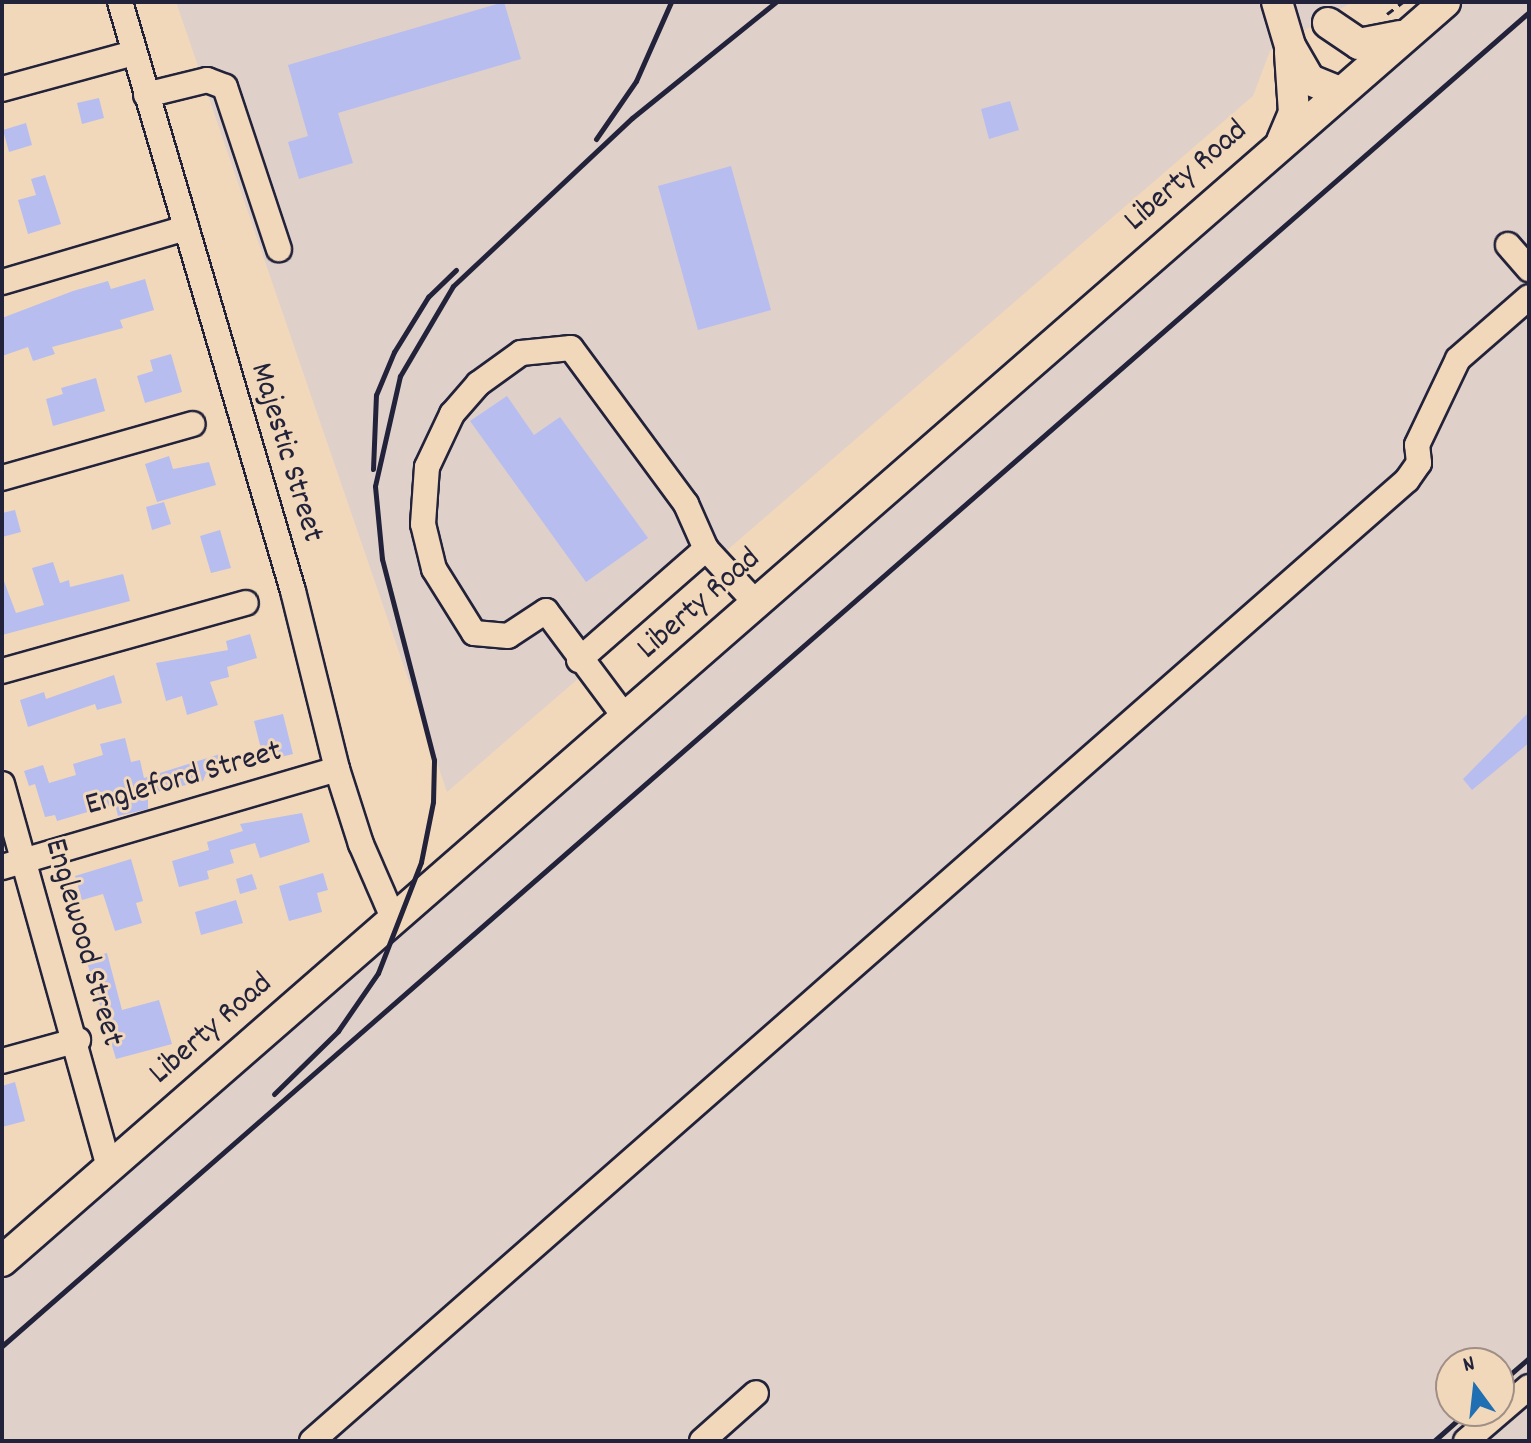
<!DOCTYPE html>
<html>
<head>
<meta charset="utf-8">
<style>
	body { margin:0 }
	#map { position:relative; width:1531px; height:1443px; overflow:hidden; background:#f2d8ba; font-family:Dekko,sans-serif }
	div>[style] { position:absolute }
	[style*='--x'] { left:calc(var(--x)*1px); top:calc(var(--y)*1px); width:calc(var(--w)*1px); rotate:calc(var(--a)*1deg) }
	.built>* { inset:0; background:#e0d0ca }
	.building>* { inset:0; background:#b7bdef }
	.path>* { height:3px; margin-top:-1.5px; transform-origin:0; background:repeating-linear-gradient(90deg,#22223b 0 8px,transparent 0 14px) }
	.roads { filter:drop-shadow(2px 0 #22223b) drop-shadow(-2px 0 #22223b) drop-shadow(0 2px #22223b) drop-shadow(0 -2px #22223b) }
	.minor>* { height:24px; margin:-12px; padding:0 12px; transform-origin:12px; border-radius:12px; background:#f2d8ba }
	.major>* { height:30px; margin:-15px; padding:0 15px; transform-origin:15px; border-radius:15px; background:#f2d8ba }
	.rail>* { height:5px; margin:-2.5px; padding:0 2.5px; transform-origin:2.5px; border-radius:2.5px; background:#22223b }
	span { translate:-50% -50%; white-space:nowrap; text-align:center; line-height:1.15; -webkit-text-stroke:6px #f2d8ba; paint-order:stroke }
	.street-label { font-size:32px; color:#22223b }
	.frame { position:absolute; inset:0; border:4px solid #22223b; pointer-events:none }
	.north { position:absolute; left:1435px; top:1347px; width:80px; height:80px; box-sizing:border-box; background:#f2d8ba; border:2px solid #9f8f87; border-radius:50%; rotate:345deg; font-size:22px; font-weight:700; line-height:32px; text-align:center; color:#22223b }
	.north::after { content:''; display:block; margin:auto; width:28px; height:36px; background:#1f6fb2; clip-path:polygon(50% 0,100% 100%,50% 72%,0 100%) }
</style>
</head>
<body>
<div id="map">
	<div class="built">
		<div style="clip-path:polygon(176px 2px,1352px 2px,1270px 51px,1253px 96px,447px 792px)"></div>
		<div style="clip-path:polygon(evenodd,1464px 2px,1529px 2px,1529px 1441px,2px 1441px,2px 1279px,1464px 2px,1451px 1363px,1499px 1363px,1499px 1411px,1451px 1411px,1451px 1363px)"></div>
	</div>
	<div class="building">
		<div style="clip-path:polygon(504px 2px,521px 59px,338px 113px,353px 163px,299px 179px,288px 142px,308px 136px,288px 65px)"></div>
		<div style="clip-path:polygon(99px 98px,104px 118px,82px 124px,77px 103px)"></div>
		<div style="clip-path:polygon(1010px 101px,1019px 130px,989px 139px,981px 109px)"></div>
		<div style="clip-path:polygon(26px 123px,32px 145px,9px 152px,3px 130px)"></div>
		<div style="clip-path:polygon(731px 166px,771px 310px,698px 330px,658px 186px)"></div>
		<div style="clip-path:polygon(45px 175px,61px 224px,28px 234px,18px 200px,36px 195px,31px 179px)"></div>
		<div style="clip-path:polygon(145px 279px,154px 310px,120px 320px,123px 328px,52px 347px,55px 354px,33px 361px,28px 347px,2px 356px,2px 318px,73px 291px,108px 281px,111px 289px)"></div>
		<div style="clip-path:polygon(171px 354px,182px 392px,145px 403px,137px 376px,153px 371px,150px 360px)"></div>
		<div style="clip-path:polygon(96px 378px,105px 411px,53px 426px,46px 399px,63px 394px,61px 388px)"></div>
		<div style="clip-path:polygon(507px 396px,534px 435px,560px 417px,648px 538px,586px 582px,470px 421px)"></div>
		<div style="clip-path:polygon(169px 456px,173px 469px,209px 462px,216px 485px,157px 502px,145px 464px)"></div>
		<div style="clip-path:polygon(164px 502px,171px 524px,152px 530px,146px 507px)"></div>
		<div style="clip-path:polygon(15px 510px,21px 532px,2px 537px,2px 513px)"></div>
		<div style="clip-path:polygon(220px 530px,231px 568px,211px 573px,200px 536px)"></div>
		<div style="clip-path:polygon(53px 562px,60px 583px,69px 580px,70px 587px,123px 574px,130px 601px,2px 635px,2px 576px,16px 613px,44px 605px,32px 568px)"></div>
		<div style="clip-path:polygon(250px 634px,257px 658px,227px 667px,229px 677px,210px 682px,218px 705px,187px 715px,182px 696px,166px 701px,156px 663px,228px 650px,226px 641px)"></div>
		<div style="clip-path:polygon(114px 675px,122px 703px,97px 710px,95px 704px,28px 727px,20px 700px,44px 692px,46px 699px)"></div>
		<div style="clip-path:polygon(1529px 712px,1529px 743px,1472px 790px,1463px 779px)"></div>
		<div style="clip-path:polygon(283px 714px,293px 754px,264px 761px,254px 721px)"></div>
		<div style="clip-path:polygon(125px 738px,131px 762px,140px 760px,144px 778px,220px 754px,224px 768px,206px 773px,203px 781px,148px 794px,148px 809px,118px 816px,115px 804px,57px 821px,55px 815px,45px 817px,35px 784px,29px 786px,24px 771px,43px 765px,49px 783px,76px 775px,73px 764px,103px 755px,100px 744px)"></div>
		<div style="clip-path:polygon(302px 813px,310px 842px,260px 858px,255px 843px,230px 850px,234px 863px,207px 871px,209px 879px,179px 887px,172px 861px,209px 850px,207px 842px,243px 831px,240px 824px)"></div>
		<div style="clip-path:polygon(131px 859px,143px 901px,136px 903px,142px 923px,115px 931px,103px 894px,82px 900px,75px 876px)"></div>
		<div style="clip-path:polygon(323px 873px,328px 890px,317px 893px,322px 912px,289px 921px,279px 886px)"></div>
		<div style="clip-path:polygon(252px 874px,257px 889px,240px 894px,236px 879px)"></div>
		<div style="clip-path:polygon(236px 900px,243px 923px,201px 935px,195px 912px)"></div>
		<div style="clip-path:polygon(107px 953px,122px 1010px,159px 1000px,172px 1044px,116px 1059px,86px 959px)"></div>
		<div style="clip-path:polygon(15px 1082px,25px 1121px,2px 1127px,2px 1086px)"></div>
	</div>
	<div class="path">
		<div style="--x:1387;--y:14;--w:20;--a:-37"></div>
	</div>
	<div class="roads">
		<div class="minor">
			<div style="--x:120;--y:2;--w:614;--a:73.63"></div>
			<div style="--x:293;--y:591;--w:183;--a:76.1"></div>
			<div style="--x:337;--y:769;--w:79;--a:72.3"></div>
			<div style="--x:361;--y:844;--w:83;--a:66.5"></div>
			<div style="--x:2;--y:89;--w:137;--a:-15.3"></div>
			<div style="--x:146;--y:95;--w:63;--a:-13.8"></div>
			<div style="--x:207;--y:80;--w:19;--a:21"></div>
			<div style="--x:225;--y:87;--w:171;--a:71.6"></div>
			<div style="--x:1508;--y:245;--w:32;--a:49"></div>
			<div style="--x:2;--y:282;--w:192;--a:-16.4"></div>
			<div style="--x:2;--y:478;--w:198;--a:-15.8"></div>
			<div style="--x:579;--y:660;--w:169;--a:-41.2"></div>
			<div style="--x:2;--y:671;--w:253;--a:-15.6"></div>
			<div style="--x:625;--y:717;--w:132;--a:-126.7"></div>
			<div style="--x:546;--y:611;--w:45;--a:146.7"></div>
			<div style="--x:508;--y:636;--w:34;--a:-175"></div>
			<div style="--x:474;--y:633;--w:75;--a:-122"></div>
			<div style="--x:434;--y:569;--w:46;--a:-103.7"></div>
			<div style="--x:423;--y:524;--w:57;--a:-86"></div>
			<div style="--x:427;--y:467;--w:59;--a:-64.7"></div>
			<div style="--x:452;--y:414;--w:40;--a:-49"></div>
			<div style="--x:478;--y:384;--w:53;--a:-35.8"></div>
			<div style="--x:521;--y:353;--w:50;--a:-5.7"></div>
			<div style="--x:571;--y:348;--w:194;--a:53.6"></div>
			<div style="--x:686;--y:504;--w:49;--a:66"></div>
			<div style="--x:706;--y:549;--w:75;--a:47.2"></div>
			<div style="--x:2;--y:784;--w:398;--a:74.4"></div>
			<div style="--x:2;--y:867;--w:349;--a:-16.3"></div>
			<div style="--x:2;--y:1061;--w:79;--a:-15.4"></div>
			<div style="--x:312;--y:1441;--w:1457;--a:-41.27"></div>
			<div style="--x:1407;--y:480;--w:21;--a:-55"></div>
			<div style="--x:1419;--y:463;--w:18;--a:-96"></div>
			<div style="--x:1417;--y:445;--w:95;--a:-64.5"></div>
			<div style="--x:1458;--y:359;--w:94;--a:-41.1"></div>
			<div style="--x:702;--y:1441;--w:72;--a:-41.6"></div>
			<div style="--x:1466;--y:1441;--w:83;--a:-40.6"></div>
		</div>
		<div class="major">
			<div style="--x:1277;--y:2;--w:46;--a:73.5"></div>
			<div style="--x:1290;--y:46;--w:39;--a:60"></div>
			<div style="--x:1310;--y:80;--w:31;--a:22"></div>
			<div style="--x:1328;--y:23;--w:37;--a:34"></div>
			<div style="--x:1359;--y:44;--w:42;--a:-11"></div>
			<div style="--x:1282;--y:141;--w:30;--a:-67"></div>
			<div style="--x:1294;--y:113;--w:61;--a:-93.8"></div>
			<div style="--x:2;--y:1261;--w:1915;--a:-41.1"></div>
		</div>
	</div>
	<div class="rail">
		<div style="--x:596;--y:139;--w:70;--a:-55.4"></div>
		<div style="--x:636;--y:81;--w:86;--a:-66.1"></div>
		<div style="--x:373;--y:469;--w:74;--a:-87.7"></div>
		<div style="--x:376;--y:395;--w:47;--a:-67.3"></div>
		<div style="--x:394;--y:352;--w:65;--a:-58.3"></div>
		<div style="--x:428;--y:297;--w:39;--a:-44"></div>
		<div style="--x:274;--y:1094;--w:90;--a:-44.5"></div>
		<div style="--x:338;--y:1031;--w:70;--a:-55.4"></div>
		<div style="--x:378;--y:973;--w:119;--a:-68.8"></div>
		<div style="--x:421;--y:862;--w:61;--a:-78.7"></div>
		<div style="--x:433;--y:802;--w:42;--a:-88.6"></div>
		<div style="--x:434;--y:760;--w:208;--a:-104.5"></div>
		<div style="--x:382;--y:559;--w:73;--a:-95.5"></div>
		<div style="--x:375;--y:486;--w:113;--a:-77.2"></div>
		<div style="--x:400;--y:376;--w:104;--a:-59.5"></div>
		<div style="--x:453;--y:286;--w:245;--a:-43.2"></div>
		<div style="--x:632;--y:118;--w:185;--a:-38.9"></div>
		<div style="--x:2;--y:1346;--w:2028;--a:-41.14"></div>
		<div style="--x:1499;--y:1384;--w:40;--a:-41"></div>
		<div style="--x:1434;--y:1441;--w:45;--a:-41.4"></div>
	</div>
	<div class="street-label">
		<span style="left:1187px;top:177px;rotate:-41deg">Liberty Road</span>
		<span style="left:285px;top:453px;rotate:73deg">Majestic Street</span>
		<span style="left:700px;top:605px;rotate:-41deg">Liberty Road</span>
		<span style="left:184px;top:780px;rotate:-16deg">Engleford Street</span>
		<span style="left:82px;top:943px;rotate:74deg">Englewood Street</span>
		<span style="left:212px;top:1030px;rotate:-41deg">Liberty Road</span>
	</div>
	<div class="frame"></div>
	<div class="north">N</div>
</div>
</body>
</html>
